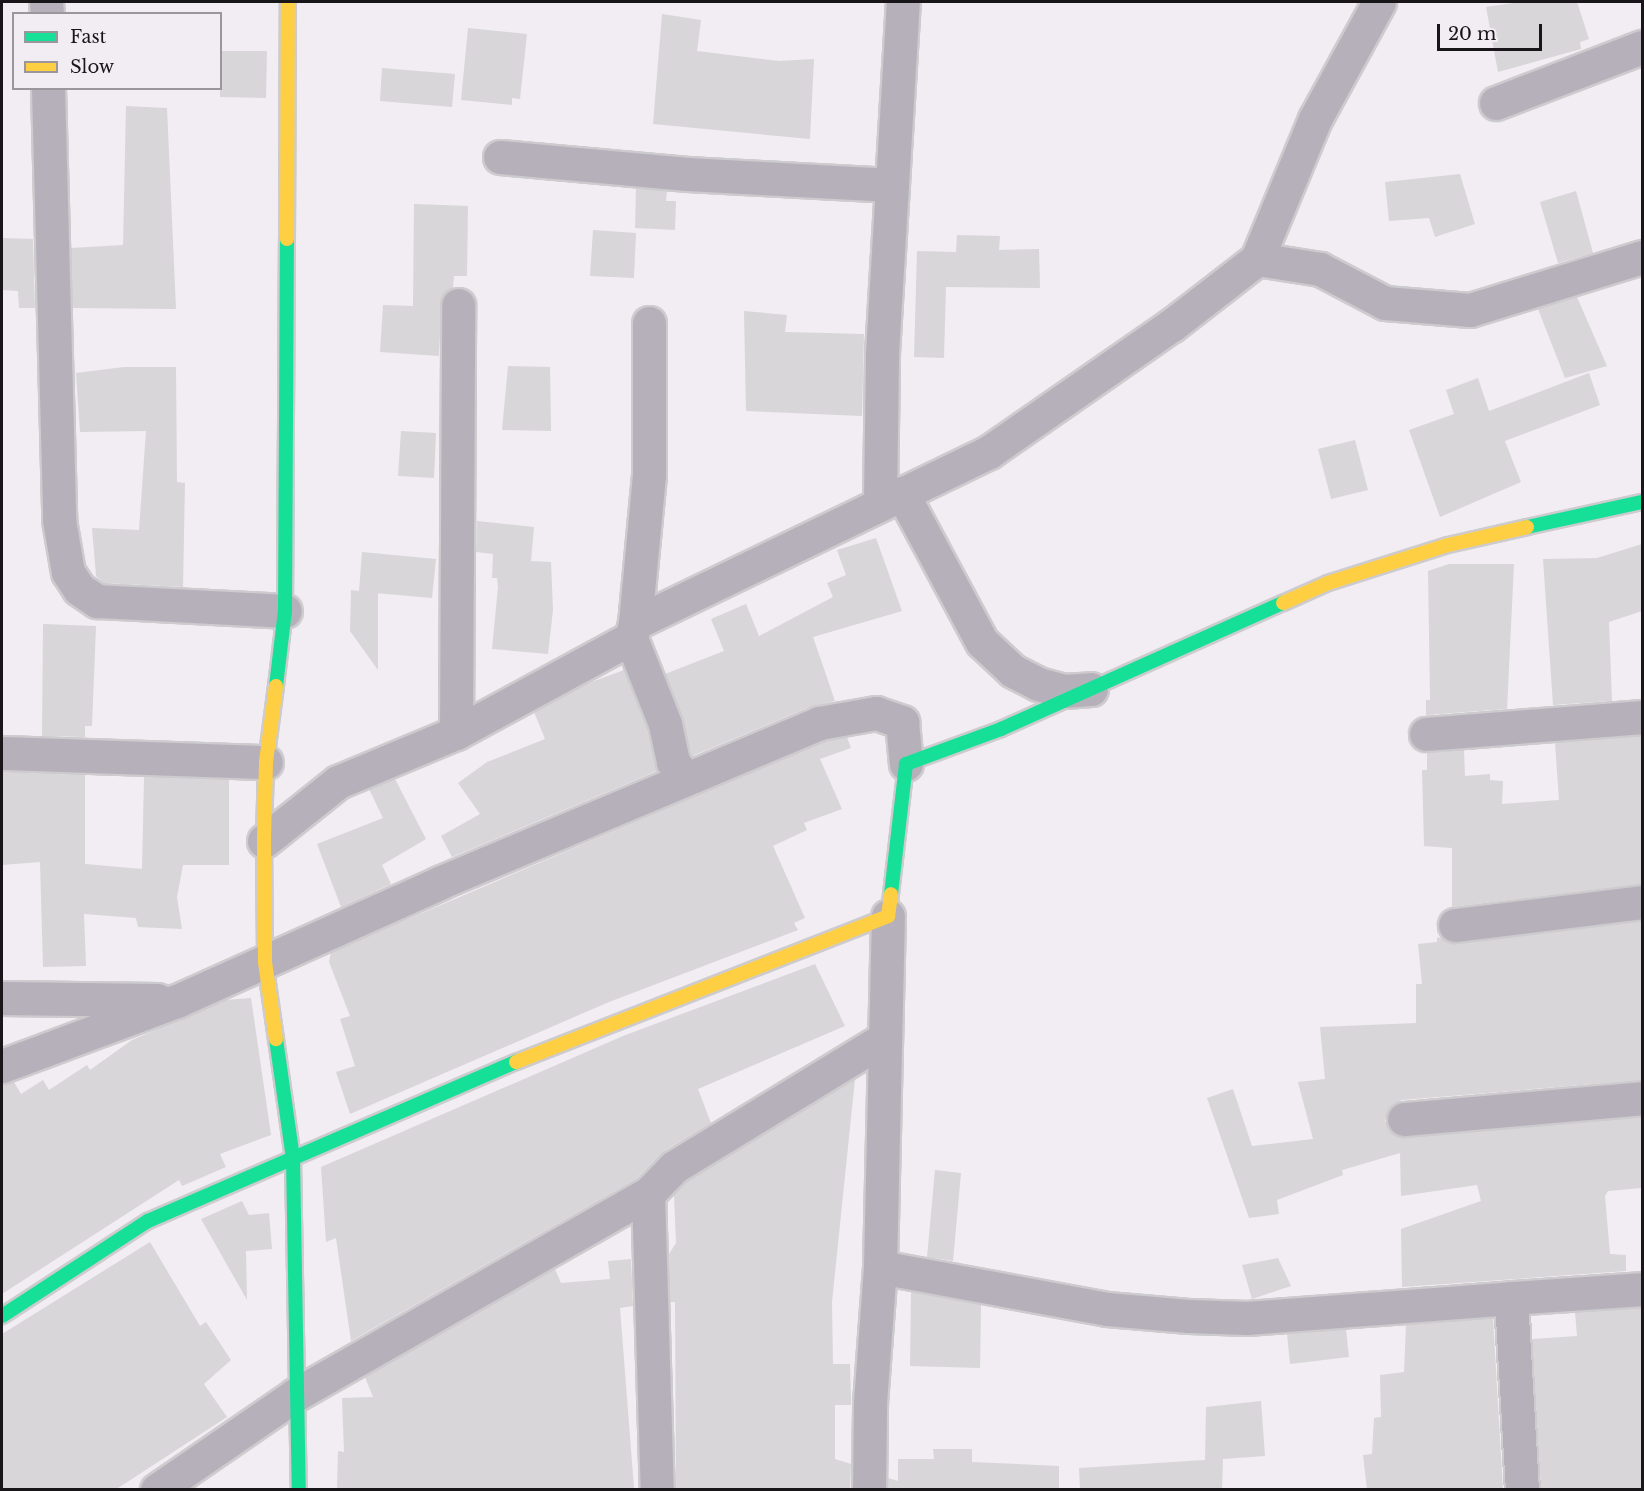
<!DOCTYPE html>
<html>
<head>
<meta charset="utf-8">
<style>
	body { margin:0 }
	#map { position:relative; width:1644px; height:1491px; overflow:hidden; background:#f1edf2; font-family:"Libre Baskerville",serif }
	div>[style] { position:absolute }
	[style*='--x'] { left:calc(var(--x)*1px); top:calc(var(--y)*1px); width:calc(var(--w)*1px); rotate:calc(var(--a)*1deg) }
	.building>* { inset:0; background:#d8d6d9 }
	.roads { filter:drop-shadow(2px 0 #cdcbce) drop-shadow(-2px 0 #cdcbce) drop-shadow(0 2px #cdcbce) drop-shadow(0 -2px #cdcbce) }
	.street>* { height:33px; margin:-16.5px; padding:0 16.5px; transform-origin:16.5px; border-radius:16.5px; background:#b6b0bb }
	.fast>* { height:14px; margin:-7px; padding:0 7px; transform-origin:7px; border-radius:7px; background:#16e098 }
	.slow>* { height:14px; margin:-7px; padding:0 7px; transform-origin:7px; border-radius:7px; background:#ffcf43 }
	span { translate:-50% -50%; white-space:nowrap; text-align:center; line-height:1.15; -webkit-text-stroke:4.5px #f2ecf3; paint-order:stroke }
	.frame { position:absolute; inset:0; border:3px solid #181618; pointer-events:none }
	.legend { position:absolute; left:12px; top:12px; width:210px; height:78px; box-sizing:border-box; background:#f2ecf3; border:2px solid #9b969b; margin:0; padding:8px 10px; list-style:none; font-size:18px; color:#181618 }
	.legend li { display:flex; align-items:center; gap:12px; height:30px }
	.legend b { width:30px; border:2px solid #9b969b }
	.scale { position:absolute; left:1437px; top:24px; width:105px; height:27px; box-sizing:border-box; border:3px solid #181618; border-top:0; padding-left:8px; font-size:18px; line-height:21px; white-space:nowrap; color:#181618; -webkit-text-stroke:4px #f2ecf3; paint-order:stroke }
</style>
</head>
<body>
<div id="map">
	<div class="building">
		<div style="clip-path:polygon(1520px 2px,1577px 2px,1589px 39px,1580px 42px,1581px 49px,1498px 72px,1486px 7px)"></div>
		<div style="clip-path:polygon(662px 14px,701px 20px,697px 51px,779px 61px,814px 59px,810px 139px,653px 124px)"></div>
		<div style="clip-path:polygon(468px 28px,527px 34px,520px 99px,512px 98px,512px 105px,461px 100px)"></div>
		<div style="clip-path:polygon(220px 51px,267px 51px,266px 98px,220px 97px)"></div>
		<div style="clip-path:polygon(382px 68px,455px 74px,452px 107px,380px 101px)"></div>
		<div style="clip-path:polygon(126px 106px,167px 108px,176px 309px,72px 308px,71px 248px,123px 245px)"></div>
		<div style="clip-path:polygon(1460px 174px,1475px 224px,1435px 237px,1429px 218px,1389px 221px,1385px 182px)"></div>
		<div style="clip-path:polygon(636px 188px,667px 191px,666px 201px,676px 201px,675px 230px,635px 228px)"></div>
		<div style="clip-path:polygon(1576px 191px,1593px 253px,1558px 263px,1540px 202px)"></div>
		<div style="clip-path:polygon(414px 204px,468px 206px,467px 276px,454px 276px,453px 287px,442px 296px,439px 356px,380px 352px,383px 305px,413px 306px)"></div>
		<div style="clip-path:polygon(593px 230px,636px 233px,634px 278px,590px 276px)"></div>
		<div style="clip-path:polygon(957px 235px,1000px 236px,999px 250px,1039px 249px,1040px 288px,946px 287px,944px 358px,914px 357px,917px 251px,956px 252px)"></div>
		<div style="clip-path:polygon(2px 238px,33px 239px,35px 308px,19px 308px,18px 291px,2px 290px)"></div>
		<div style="clip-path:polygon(1577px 297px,1607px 366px,1565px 378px,1538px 309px)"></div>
		<div style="clip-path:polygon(744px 311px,787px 315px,785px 332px,864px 334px,862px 416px,746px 411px)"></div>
		<div style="clip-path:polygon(508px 366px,550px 367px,551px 431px,502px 430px)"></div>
		<div style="clip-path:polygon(124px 367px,176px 367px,177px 482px,185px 483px,183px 587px,104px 583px,96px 576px,92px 528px,139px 530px,146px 431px,80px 432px,76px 373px)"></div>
		<div style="clip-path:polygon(1589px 373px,1600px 405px,1505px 441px,1521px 482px,1440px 517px,1409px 430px,1454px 414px,1446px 390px,1478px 378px,1489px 411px)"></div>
		<div style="clip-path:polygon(401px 431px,436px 433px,434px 478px,398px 476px)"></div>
		<div style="clip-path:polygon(1355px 440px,1368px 490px,1331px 499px,1318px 449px)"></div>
		<div style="clip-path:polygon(477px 521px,534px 527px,531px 561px,551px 562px,553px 610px,548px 654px,492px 649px,498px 587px,497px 578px,492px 578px,493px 554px,476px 552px)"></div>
		<div style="clip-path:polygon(876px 538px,902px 611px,813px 637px,835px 701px,812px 706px,692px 756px,665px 674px,724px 651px,711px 619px,746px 604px,759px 636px,833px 597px,827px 583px,846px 575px,837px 550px)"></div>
		<div style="clip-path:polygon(1642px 544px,1642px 611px,1609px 622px,1612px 701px,1553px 705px,1543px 559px,1597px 558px)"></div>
		<div style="clip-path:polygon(362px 552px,436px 559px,432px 598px,375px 593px,378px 593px,378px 670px,350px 631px,351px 590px,359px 591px)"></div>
		<div style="clip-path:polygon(1449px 564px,1514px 564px,1507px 709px,1426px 715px,1426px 700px,1430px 700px,1428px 571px)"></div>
		<div style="clip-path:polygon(43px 624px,96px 626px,92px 726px,85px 726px,85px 737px,42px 736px)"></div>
		<div style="clip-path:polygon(624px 670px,647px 729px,657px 771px,452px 857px,441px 836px,480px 814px,458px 783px,487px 762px,545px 739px,534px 712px,586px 684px)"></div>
		<div style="clip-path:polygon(1642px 736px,1642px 884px,1452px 907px,1452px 848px,1424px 846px,1422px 770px,1427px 770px,1427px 753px,1464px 750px,1465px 776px,1490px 774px,1490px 780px,1503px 781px,1502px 804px,1559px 800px,1555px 743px)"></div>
		<div style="clip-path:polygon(847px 737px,851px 748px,820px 759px,842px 809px,804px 823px,807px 830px,773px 846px,805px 918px,794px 923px,798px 930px,609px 1002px,350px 1114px,336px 1072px,355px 1066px,340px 1019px,350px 1016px,329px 962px,331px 952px,824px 741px)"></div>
		<div style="clip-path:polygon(2px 772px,85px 775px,85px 864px,142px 869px,144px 777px,229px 780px,229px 865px,183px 865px,177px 897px,182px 929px,138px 927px,136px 918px,84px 914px,86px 966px,43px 967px,40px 862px,2px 865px)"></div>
		<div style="clip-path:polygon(395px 779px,426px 839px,382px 865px,391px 884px,341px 907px,317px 844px,383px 818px,369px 789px)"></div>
		<div style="clip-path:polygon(1642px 921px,1642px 1080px,1402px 1100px,1393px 1104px,1385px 1120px,1389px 1130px,1406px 1138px,1642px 1117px,1642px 1188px,1608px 1191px,1605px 1196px,1610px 1254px,1626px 1255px,1626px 1271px,1402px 1287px,1401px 1229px,1481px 1201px,1477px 1185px,1401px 1196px,1400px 1153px,1342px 1170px,1343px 1175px,1277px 1200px,1279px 1214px,1249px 1218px,1207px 1098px,1233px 1089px,1252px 1146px,1313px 1139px,1298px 1082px,1325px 1079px,1320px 1027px,1416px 1023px,1416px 984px,1422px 984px,1418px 944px,1437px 942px,1437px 937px,1457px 944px)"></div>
		<div style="clip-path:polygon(815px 964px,845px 1026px,698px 1089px,711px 1123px,664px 1151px,636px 1179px,351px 1341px,336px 1238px,326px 1242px,321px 1167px,623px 1036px)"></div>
		<div style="clip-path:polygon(251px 998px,271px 1135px,220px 1154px,226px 1167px,182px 1186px,179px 1180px,2px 1294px,2px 1084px,14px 1082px,21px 1094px,43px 1080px,49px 1090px,87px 1065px,90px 1070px,132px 1040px,225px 1000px)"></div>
		<div style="clip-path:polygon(855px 1079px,832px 1302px,833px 1364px,850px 1364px,851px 1399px,851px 1405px,835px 1405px,835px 1459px,851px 1464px,850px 1490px,676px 1490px,675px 1302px,670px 1302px,669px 1254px,676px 1243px,674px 1195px,686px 1182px)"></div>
		<div style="clip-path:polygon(935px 1170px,961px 1173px,953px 1261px,927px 1257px)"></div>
		<div style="clip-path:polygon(242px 1201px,249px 1215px,269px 1213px,272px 1249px,246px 1251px,247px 1300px,201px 1219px)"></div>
		<div style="clip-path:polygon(150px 1242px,200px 1326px,206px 1322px,231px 1360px,204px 1384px,227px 1417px,115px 1490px,2px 1490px,2px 1334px)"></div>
		<div style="clip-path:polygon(1278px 1258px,1291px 1286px,1252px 1299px,1242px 1265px)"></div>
		<div style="clip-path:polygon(631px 1259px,633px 1306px,620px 1308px,634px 1488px,337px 1490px,338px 1451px,344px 1452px,342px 1398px,373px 1397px,365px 1377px,555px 1269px,561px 1283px,610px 1279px,608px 1261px)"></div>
		<div style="clip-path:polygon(911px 1292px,981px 1305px,980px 1368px,910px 1366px)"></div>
		<div style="clip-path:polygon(1642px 1308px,1642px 1490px,1541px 1490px,1532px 1339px,1577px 1336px,1575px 1312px)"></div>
		<div style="clip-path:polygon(1493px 1318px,1503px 1490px,1367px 1490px,1363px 1455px,1372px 1454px,1374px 1418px,1381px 1417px,1380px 1375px,1404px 1372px,1406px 1325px)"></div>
		<div style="clip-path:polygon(1346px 1329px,1349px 1357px,1290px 1364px,1287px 1334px)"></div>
		<div style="clip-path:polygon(1261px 1401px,1265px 1456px,1223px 1459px,1222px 1490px,1080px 1490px,1079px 1468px,1205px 1460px,1206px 1407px)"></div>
		<div style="clip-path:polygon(933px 1449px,972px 1449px,972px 1462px,1059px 1466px,1059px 1490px,888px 1490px,888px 1478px,898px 1481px,898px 1459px,934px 1459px)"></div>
	</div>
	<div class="roads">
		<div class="street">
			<div style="--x:46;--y:2;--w:12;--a:85"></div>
			<div style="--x:48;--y:88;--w:432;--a:88.5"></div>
			<div style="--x:59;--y:520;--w:53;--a:80.2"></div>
			<div style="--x:68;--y:572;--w:20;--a:57"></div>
			<div style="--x:79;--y:589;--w:22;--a:34"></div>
			<div style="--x:97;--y:601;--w:188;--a:3"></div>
			<div style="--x:1496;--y:103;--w:156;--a:-21"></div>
			<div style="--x:500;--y:157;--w:188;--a:5.2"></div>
			<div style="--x:687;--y:174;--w:205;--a:3.1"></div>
			<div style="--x:1257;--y:259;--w:64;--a:9"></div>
			<div style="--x:1320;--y:269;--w:73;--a:27.6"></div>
			<div style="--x:1385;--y:303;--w:85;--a:4.7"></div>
			<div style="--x:1470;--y:310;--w:180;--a:-17.1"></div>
			<div style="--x:902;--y:493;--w:169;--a:61.8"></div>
			<div style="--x:982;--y:642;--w:42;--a:43.1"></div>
			<div style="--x:1013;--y:671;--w:28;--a:27"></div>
			<div style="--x:1038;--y:684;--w:27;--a:15"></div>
			<div style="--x:1064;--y:691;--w:27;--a:-4"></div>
			<div style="--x:880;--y:502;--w:149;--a:-89.2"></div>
			<div style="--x:882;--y:353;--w:352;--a:-86.6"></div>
			<div style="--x:635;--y:623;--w:149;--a:-84.6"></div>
			<div style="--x:649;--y:475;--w:152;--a:-90"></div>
			<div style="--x:631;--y:638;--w:92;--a:68.4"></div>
			<div style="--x:665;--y:724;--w:39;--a:78"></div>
			<div style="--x:673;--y:762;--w:21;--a:53"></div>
			<div style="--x:456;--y:733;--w:428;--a:-89.7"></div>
			<div style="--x:1426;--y:734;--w:217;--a:-4.5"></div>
			<div style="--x:2;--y:753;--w:264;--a:2"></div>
			<div style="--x:264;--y:841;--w:95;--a:-38.6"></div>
			<div style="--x:338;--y:782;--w:128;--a:-22.6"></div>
			<div style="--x:456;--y:733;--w:199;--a:-28.5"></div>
			<div style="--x:631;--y:638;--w:16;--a:-75"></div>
			<div style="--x:635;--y:623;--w:393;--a:-25.8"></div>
			<div style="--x:989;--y:452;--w:223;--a:-34.8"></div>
			<div style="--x:1172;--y:325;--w:108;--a:-37.8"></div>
			<div style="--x:1257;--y:259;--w:152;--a:-67.5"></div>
			<div style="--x:1315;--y:119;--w:133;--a:-61.3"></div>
			<div style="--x:1455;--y:925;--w:188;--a:-7"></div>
			<div style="--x:2;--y:998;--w:155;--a:0.7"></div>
			<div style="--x:2;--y:1066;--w:187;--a:-20.4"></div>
			<div style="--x:177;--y:1001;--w:287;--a:-24.2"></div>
			<div style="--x:439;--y:883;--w:412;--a:-22.8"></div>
			<div style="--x:819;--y:723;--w:58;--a:-10"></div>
			<div style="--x:876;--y:713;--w:28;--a:19"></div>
			<div style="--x:902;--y:722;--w:42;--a:84.6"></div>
			<div style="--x:1404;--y:1119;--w:239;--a:-5"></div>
			<div style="--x:648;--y:1194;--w:296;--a:88.3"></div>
			<div style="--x:880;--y:1267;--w:231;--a:10.5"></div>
			<div style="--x:1107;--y:1309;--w:82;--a:4.9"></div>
			<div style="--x:1189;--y:1316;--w:58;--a:2"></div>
			<div style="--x:1247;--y:1318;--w:265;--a:-4.3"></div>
			<div style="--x:157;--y:1490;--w:168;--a:-34.5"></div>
			<div style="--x:295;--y:1395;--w:406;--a:-29.7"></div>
			<div style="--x:648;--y:1194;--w:37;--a:-46"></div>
			<div style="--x:674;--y:1167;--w:246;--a:-31.4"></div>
			<div style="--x:869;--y:1490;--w:87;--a:-89.3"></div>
			<div style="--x:870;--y:1403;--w:136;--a:-85.8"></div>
			<div style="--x:880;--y:1267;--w:351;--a:-88.7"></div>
			<div style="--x:1522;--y:1490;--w:192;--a:-93.3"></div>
			<div style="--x:1511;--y:1298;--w:131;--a:-3.9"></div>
		</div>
		<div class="fast">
			<div style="--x:1527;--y:527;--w:118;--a:-12.3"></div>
			<div style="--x:276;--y:686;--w:76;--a:-83.2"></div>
			<div style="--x:285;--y:611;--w:372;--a:-89.7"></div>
			<div style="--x:891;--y:894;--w:131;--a:-83.4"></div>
			<div style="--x:906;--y:764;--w:101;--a:-20.2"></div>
			<div style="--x:1001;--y:729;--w:309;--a:-24.1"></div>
			<div style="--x:276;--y:1039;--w:121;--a:81.9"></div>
			<div style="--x:293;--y:1159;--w:331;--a:89"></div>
			<div style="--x:2;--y:1316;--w:174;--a:-33.1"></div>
			<div style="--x:148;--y:1221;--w:401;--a:-23.4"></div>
		</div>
		<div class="slow">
			<div style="--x:287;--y:239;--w:237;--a:-89.8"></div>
			<div style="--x:1283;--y:603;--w:49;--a:-24"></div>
			<div style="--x:1328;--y:583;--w:126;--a:-17.6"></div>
			<div style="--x:1448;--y:545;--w:81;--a:-12.8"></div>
			<div style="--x:276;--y:686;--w:77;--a:97.5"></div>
			<div style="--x:266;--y:762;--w:79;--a:91.5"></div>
			<div style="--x:264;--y:841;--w:121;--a:89.5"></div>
			<div style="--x:265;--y:962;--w:78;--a:81.9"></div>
			<div style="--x:516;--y:1062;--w:400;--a:-21.4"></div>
			<div style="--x:888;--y:916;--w:22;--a:-82"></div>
		</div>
	</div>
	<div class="frame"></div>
	<ul class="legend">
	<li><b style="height:8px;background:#16e098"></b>Fast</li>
	<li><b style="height:8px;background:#ffcf43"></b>Slow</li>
	</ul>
	<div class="scale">20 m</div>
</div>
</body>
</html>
